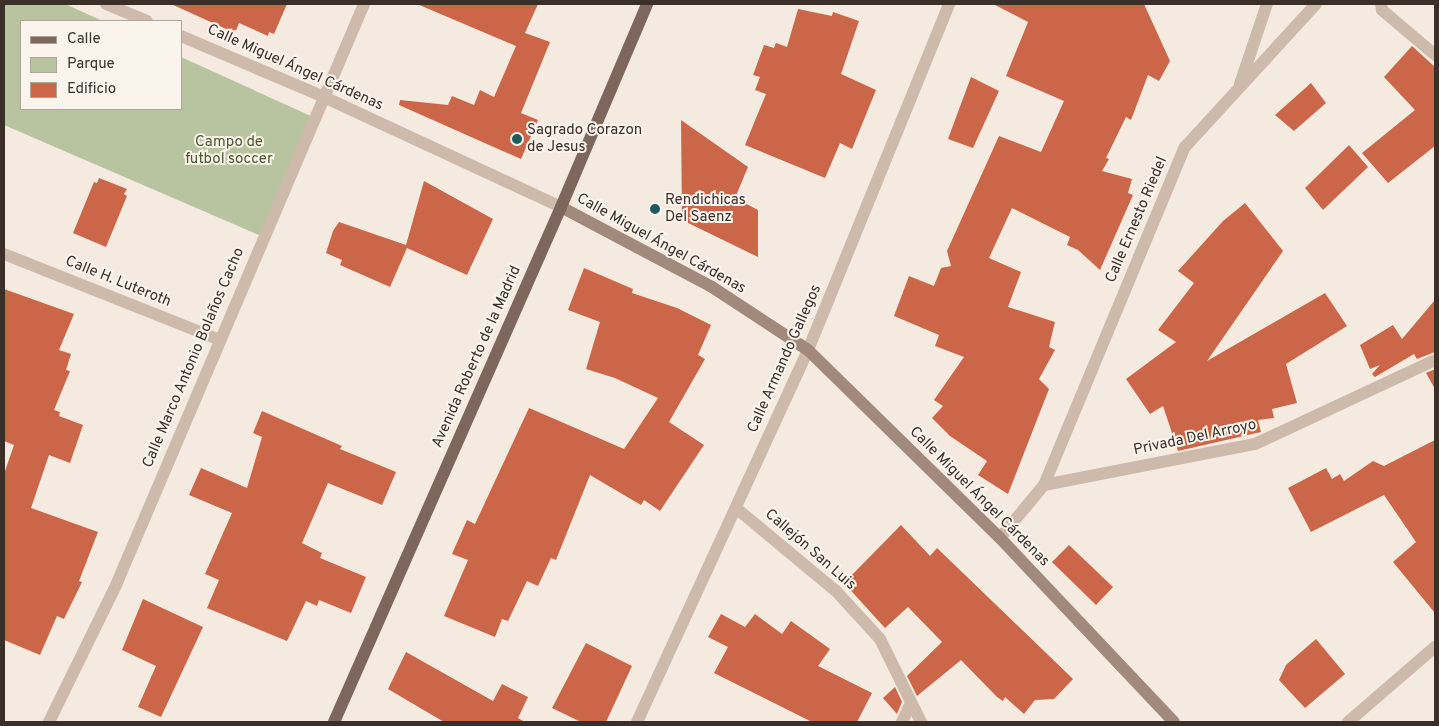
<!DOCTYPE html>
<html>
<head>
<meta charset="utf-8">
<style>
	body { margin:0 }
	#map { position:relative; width:1439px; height:726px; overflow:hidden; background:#f4eae0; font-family:Overpass,sans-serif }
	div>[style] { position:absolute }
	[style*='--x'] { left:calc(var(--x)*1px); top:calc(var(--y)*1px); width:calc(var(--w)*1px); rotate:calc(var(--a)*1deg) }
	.green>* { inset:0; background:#b8c49f }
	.building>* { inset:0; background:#cb6648 }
	.street>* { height:12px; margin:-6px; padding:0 6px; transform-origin:6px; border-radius:6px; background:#cdbaab }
	.secondary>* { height:12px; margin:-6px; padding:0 6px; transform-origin:6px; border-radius:6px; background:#a1897c }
	.primary>* { height:12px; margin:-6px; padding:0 6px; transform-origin:6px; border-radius:6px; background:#7d665b }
	.dots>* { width:14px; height:14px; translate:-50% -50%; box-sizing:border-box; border:2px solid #fbf4ed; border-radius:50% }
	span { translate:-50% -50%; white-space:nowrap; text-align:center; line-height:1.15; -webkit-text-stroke:4px #fbf4ed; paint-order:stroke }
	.street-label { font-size:15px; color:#3b2f2a }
	.poi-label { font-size:15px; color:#3b2f2a }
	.left { translate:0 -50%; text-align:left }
	.park-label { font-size:15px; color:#4a5a2d }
	.frame { position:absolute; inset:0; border:5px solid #3b2f2a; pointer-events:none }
	.legend { position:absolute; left:20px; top:20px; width:162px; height:90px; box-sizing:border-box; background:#fbf4ed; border:1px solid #aea59f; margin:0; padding:6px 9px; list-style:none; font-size:15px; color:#3b2f2a }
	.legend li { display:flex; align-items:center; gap:10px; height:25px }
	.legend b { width:25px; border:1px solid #aea59f }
</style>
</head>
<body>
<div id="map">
	<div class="green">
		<div style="clip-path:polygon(4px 4px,65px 4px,103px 21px,21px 21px,21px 109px,181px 109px,181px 57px,313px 117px,261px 236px,4px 125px)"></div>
	</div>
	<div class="building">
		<div style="clip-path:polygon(171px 4px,287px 4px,274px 34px,269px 32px,268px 36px,239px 23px,235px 33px)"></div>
		<div style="clip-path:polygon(417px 4px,538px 4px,525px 33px,550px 42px,521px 113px,538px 120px,521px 159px,399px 105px,400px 100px,448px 105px,452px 96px,474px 105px,480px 90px,494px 97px,516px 46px)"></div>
		<div style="clip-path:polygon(993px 4px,1144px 4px,1170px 61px,1159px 81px,1148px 75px,1131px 120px,1126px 117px,1106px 158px,1109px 159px,1102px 171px,1132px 179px,1128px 193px,1133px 195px,1100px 270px,1078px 250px,1067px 245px,1070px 237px,1012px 208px,989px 258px,1021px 272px,1008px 307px,1055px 322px,1049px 347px,1055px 350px,1039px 379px,1049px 389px,1008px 494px,978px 475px,987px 461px,950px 436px,932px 418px,943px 406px,934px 400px,964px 357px,935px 346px,939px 335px,894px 316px,909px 276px,934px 286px,941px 268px,951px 266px,947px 251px,999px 136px,1041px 152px,1064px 101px,1006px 76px,1028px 22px)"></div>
		<div style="clip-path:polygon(798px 9px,832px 16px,833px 12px,859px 21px,841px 74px,876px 90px,852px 149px,840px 143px,825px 178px,745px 145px,766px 94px,755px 90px,760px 77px,753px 75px,764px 45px,774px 48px,776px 43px,787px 47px)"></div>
		<div style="clip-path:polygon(1412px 46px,1435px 67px,1435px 146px,1388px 183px,1362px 153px,1415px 110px,1384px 77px)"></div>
		<div style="clip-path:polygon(971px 77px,999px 91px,973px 148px,948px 139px)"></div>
		<div style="clip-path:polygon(1311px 83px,1326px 103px,1294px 131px,1275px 115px)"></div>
		<div style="clip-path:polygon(681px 120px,748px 167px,735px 198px,758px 210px,758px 257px,682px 220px)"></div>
		<div style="clip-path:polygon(1349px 145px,1368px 167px,1323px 210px,1305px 188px)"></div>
		<div style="clip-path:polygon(99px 178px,127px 189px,124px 194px,127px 196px,106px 247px,73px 233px,94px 182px,97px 183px)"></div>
		<div style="clip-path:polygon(424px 181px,493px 219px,467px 275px,407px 248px,390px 287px,340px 265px,342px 260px,326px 253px,333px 231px,339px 222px,406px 245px)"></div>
		<div style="clip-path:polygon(1245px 203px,1283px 251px,1207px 361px,1325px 293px,1347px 326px,1286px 364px,1297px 403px,1272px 409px,1274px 418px,1258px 420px,1261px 432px,1178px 451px,1163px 406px,1150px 414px,1126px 379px,1176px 342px,1158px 330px,1194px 283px,1178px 271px,1223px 221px)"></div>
		<div style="clip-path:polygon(584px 268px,633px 289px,632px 293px,677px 308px,711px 325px,698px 355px,705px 359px,669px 422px,704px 445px,660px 511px,644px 500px,641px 505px,590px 475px,556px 560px,551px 558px,538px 586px,527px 581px,508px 621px,502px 619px,495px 637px,444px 616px,468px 560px,452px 554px,467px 520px,475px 524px,529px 408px,624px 449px,658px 398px,615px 378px,586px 369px,600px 322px,568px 310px)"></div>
		<div style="clip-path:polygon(4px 289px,74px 314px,59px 350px,71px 354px,66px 370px,70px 371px,54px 410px,60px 412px,59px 416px,83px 425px,70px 463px,49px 455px,31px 508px,98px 532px,79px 581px,82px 582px,64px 619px,57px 616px,40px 655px,4px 640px,4px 474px,14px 445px,4px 441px)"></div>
		<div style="clip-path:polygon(1435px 300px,1435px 352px,1417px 359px,1414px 354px,1375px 377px,1372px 374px,1380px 365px,1370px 369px,1360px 345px,1393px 325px,1402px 339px)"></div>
		<div style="clip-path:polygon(1435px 369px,1435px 389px,1426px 373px)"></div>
		<div style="clip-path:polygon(262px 411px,342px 446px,340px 449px,396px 472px,382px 505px,328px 483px,302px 543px,322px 553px,320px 558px,366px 577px,351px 613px,319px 600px,317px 606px,306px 601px,287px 641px,207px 608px,219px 580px,205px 574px,232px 513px,189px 495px,201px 468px,247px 488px,262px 437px,253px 433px)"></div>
		<div style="clip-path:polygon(1435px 440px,1435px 613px,1393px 562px,1416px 542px,1384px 495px,1311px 532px,1288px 488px,1326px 468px,1332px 479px,1340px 474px,1344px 481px,1373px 461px,1384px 466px)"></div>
		<div style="clip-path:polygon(901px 525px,930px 556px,937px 548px,1073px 679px,1054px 699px,1035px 700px,1024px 714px,1005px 697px,1003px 701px,997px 697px,961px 660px,917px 696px,907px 676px,942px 642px,908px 607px,885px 628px,844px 583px)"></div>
		<div style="clip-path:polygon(1069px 545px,1113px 587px,1096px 605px,1052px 562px)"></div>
		<div style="clip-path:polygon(143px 599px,203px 627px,161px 717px,138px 707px,156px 666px,122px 650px)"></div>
		<div style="clip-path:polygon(721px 614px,745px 627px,755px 614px,782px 634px,791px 621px,830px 649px,818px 666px,872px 693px,857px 722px,812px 722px,714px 673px,728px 647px,708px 637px)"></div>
		<div style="clip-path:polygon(1316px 639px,1345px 674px,1305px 708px,1279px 680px,1286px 665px)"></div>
		<div style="clip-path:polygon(586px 643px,632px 666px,606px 722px,581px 722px,552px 708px)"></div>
		<div style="clip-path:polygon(406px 652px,493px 701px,502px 684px,528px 697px,518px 718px,525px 722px,444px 722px,388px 689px)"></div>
		<div style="clip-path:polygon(895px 687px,902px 702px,897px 714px,883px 698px)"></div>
	</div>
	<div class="street">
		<div style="--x:106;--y:4;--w:44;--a:22.5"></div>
		<div style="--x:1381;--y:4;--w:6;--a:81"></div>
		<div style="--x:1382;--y:10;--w:70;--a:40.3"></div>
		<div style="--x:181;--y:36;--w:155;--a:23.1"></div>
		<div style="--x:324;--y:97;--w:261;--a:24.9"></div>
		<div style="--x:1240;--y:84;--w:84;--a:-71.4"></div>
		<div style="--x:4;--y:254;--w:232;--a:21.7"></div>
		<div style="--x:1044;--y:485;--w:366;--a:-67.4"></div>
		<div style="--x:1185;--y:147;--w:194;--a:-47.5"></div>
		<div style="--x:736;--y:508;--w:130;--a:39.7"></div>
		<div style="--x:836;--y:591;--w:65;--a:47.5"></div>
		<div style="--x:880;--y:639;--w:93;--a:63.7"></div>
		<div style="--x:1000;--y:538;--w:69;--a:-50.3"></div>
		<div style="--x:1044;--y:485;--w:215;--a:-11"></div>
		<div style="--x:1255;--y:444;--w:199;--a:-25"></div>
		<div style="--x:49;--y:722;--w:153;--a:-63.9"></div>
		<div style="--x:116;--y:585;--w:632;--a:-66.88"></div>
		<div style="--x:637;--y:722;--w:409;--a:-65.3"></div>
		<div style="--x:808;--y:350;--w:374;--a:-67.8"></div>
		<div style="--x:902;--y:722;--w:21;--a:-65"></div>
		<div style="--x:1348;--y:722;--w:115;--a:-40.8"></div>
	</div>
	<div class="secondary">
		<div style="--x:561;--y:207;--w:171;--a:27.9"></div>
		<div style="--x:712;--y:287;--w:115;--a:33.3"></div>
		<div style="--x:808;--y:350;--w:269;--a:44.4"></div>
		<div style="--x:1000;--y:538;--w:253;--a:46.6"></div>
	</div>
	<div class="primary">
		<div style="--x:334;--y:722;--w:563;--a:-66.21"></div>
		<div style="--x:561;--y:207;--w:220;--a:-67"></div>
	</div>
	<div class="dots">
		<div style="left:517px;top:139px;background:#1d5b5f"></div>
		<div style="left:655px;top:209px;background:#1d5b5f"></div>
	</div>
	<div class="street-label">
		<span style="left:295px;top:68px;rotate:24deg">Calle Miguel Ángel Cárdenas</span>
		<span style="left:1137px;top:220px;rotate:-67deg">Calle Ernesto Riedel</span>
		<span style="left:661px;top:244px;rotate:29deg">Calle Miguel Ángel Cárdenas</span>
		<span style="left:118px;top:282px;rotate:22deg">Calle H. Luteroth</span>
		<span style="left:477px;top:357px;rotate:-66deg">Avenida Roberto de la Madrid</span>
		<span style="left:194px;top:358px;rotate:-67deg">Calle Marco Antonio Bolaños Cacho</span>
		<span style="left:785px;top:359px;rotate:-66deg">Calle Armando Gallegos</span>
		<span style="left:1195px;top:438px;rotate:-12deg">Privada Del Arroyo</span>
		<span style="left:979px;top:497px;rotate:45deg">Calle Miguel Ángel Cárdenas</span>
		<span style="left:810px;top:550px;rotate:41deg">Callejón San Luis</span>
	</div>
	<div class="poi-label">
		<span class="left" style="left:527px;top:139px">Sagrado Corazon<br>de Jesus</span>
		<span class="left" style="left:665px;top:209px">Rendichicas<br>Del Saenz</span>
	</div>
	<div class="park-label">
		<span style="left:229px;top:151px">Campo de<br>futbol soccer</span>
	</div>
	<div class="frame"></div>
	<ul class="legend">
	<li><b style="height:6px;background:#7d665b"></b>Calle</li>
	<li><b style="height:14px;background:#b8c49f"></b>Parque</li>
	<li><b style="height:14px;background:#cb6648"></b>Edificio</li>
	</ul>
</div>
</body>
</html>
